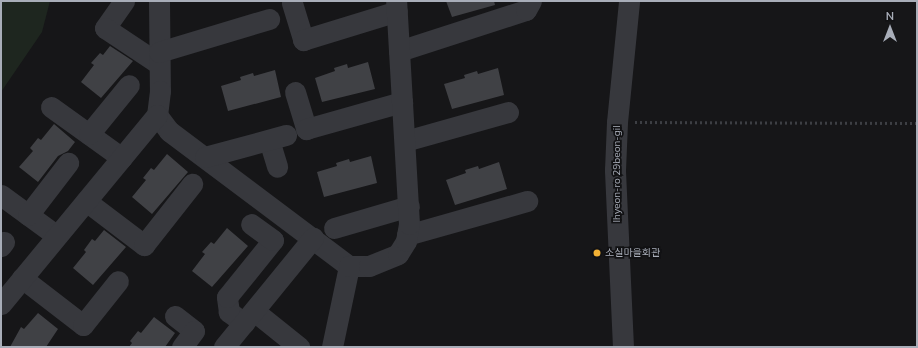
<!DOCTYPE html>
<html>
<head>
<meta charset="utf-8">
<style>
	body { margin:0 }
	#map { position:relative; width:918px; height:348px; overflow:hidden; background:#161618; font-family:Mulish,"Noto Sans KR",sans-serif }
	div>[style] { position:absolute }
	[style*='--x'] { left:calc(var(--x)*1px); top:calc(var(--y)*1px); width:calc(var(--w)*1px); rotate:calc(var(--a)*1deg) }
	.green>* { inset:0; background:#1e261f }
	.building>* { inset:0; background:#404145 }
	.path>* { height:2.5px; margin-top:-1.25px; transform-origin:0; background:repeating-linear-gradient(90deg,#3d3f44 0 2px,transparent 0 5px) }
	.minor>* { height:21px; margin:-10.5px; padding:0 10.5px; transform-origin:10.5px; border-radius:10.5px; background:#37383d }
	.dots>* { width:11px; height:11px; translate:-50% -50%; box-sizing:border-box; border:2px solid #111113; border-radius:50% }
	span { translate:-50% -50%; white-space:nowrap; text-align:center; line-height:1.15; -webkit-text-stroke:3.5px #111113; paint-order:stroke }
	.street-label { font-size:10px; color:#a8adb8 }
	.poi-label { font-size:10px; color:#a8adb8 }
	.left { translate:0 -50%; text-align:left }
	.frame { position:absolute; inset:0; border:2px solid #a8adb8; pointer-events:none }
	.north { position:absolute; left:870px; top:8px; width:40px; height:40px; -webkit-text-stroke:3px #111113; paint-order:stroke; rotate:0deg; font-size:11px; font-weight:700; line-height:16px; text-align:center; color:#a8adb8 }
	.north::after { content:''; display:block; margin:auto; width:14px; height:18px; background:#a8adb8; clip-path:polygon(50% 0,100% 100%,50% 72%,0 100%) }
</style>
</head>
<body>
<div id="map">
	<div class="green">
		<div style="clip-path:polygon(1px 1px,50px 1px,42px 32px,1px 92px)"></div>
	</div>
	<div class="building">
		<div style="clip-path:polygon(446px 1px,494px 1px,495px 5px,452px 17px)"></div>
		<div style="clip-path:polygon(110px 46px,133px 61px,101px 98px,81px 82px,94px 65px,91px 63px,100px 53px,103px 55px)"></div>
		<div style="clip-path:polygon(368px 62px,375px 89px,322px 102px,315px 78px,335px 71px,334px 68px,347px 64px,348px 68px)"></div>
		<div style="clip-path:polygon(498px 68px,504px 95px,452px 109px,444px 84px,465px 78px,464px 75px,477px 71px,478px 74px)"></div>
		<div style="clip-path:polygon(275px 70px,281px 97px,228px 111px,221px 86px,241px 80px,240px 77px,253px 73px,254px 76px)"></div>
		<div style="clip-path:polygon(54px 124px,75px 142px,68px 151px,58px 156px,38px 182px,19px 167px,33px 151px,30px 148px,38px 138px,41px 140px)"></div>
		<div style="clip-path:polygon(167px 154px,188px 172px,152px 214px,132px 197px,146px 180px,143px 178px,151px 168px,154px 170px)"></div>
		<div style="clip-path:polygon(371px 156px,377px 183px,324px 197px,317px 172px,337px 166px,336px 163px,349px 159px,350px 162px)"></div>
		<div style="clip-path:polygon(499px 162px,507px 189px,455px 205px,446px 180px,466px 173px,465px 170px,478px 166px,479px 169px)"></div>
		<div style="clip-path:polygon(227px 228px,248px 246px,212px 287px,192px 271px,205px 254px,202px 252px,211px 242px,214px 244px)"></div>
		<div style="clip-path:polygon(104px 230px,126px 247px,93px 285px,73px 268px,86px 252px,84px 250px,92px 239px,95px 241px)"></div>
		<div style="clip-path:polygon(38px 313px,58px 329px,46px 347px,10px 347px,21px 327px,24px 329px)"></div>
		<div style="clip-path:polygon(154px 317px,175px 333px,165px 347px,129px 347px,132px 343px,130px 341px,138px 331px,141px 333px)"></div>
	</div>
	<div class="path">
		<div style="--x:635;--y:122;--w:282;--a:0.2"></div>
	</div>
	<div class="minor">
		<div style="--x:124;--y:1;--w:33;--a:125"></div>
		<div style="--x:105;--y:28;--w:65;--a:33.7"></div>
		<div style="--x:159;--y:1;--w:90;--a:89.4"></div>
		<div style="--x:160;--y:91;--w:24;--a:97"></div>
		<div style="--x:157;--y:115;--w:20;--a:53"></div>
		<div style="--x:169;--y:131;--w:225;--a:36.9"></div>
		<div style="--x:292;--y:3;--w:39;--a:73"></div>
		<div style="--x:303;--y:40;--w:98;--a:-17.1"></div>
		<div style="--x:399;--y:51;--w:133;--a:-17.9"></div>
		<div style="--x:526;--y:10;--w:10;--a:-61"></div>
		<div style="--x:159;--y:52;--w:115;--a:-16.7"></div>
		<div style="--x:295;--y:92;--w:39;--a:73"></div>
		<div style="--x:306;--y:129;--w:100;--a:-15.7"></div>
		<div style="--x:51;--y:107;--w:87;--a:35.7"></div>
		<div style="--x:89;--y:134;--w:63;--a:-50.8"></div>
		<div style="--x:269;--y:140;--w:28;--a:73"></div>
		<div style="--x:405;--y:141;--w:107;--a:-15.7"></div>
		<div style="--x:205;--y:157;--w:84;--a:-15.2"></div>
		<div style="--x:1;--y:195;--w:69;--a:36.2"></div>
		<div style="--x:86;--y:201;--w:73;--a:37.2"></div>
		<div style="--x:144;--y:245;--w:78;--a:-51.8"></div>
		<div style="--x:28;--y:215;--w:66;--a:-52.4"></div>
		<div style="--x:334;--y:228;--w:78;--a:-16.3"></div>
		<div style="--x:407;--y:235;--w:125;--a:-15.8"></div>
		<div style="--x:1;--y:246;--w:5;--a:-53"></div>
		<div style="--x:22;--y:278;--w:77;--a:37.6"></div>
		<div style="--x:83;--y:325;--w:56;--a:-51.5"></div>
		<div style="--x:1;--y:304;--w:245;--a:-50.5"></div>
		<div style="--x:254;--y:311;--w:58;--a:38.7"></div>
		<div style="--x:175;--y:316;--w:24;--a:38"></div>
		<div style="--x:194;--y:331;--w:20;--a:127"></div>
		<div style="--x:244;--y:323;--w:19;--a:-144"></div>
		<div style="--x:229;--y:312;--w:15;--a:-98"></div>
		<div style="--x:227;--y:297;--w:73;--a:-51.1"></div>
		<div style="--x:273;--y:240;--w:27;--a:-144"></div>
		<div style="--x:224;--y:347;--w:141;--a:-50.8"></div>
		<div style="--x:332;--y:347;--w:83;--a:-78.1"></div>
		<div style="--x:349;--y:266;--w:20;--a:0"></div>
		<div style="--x:369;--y:266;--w:31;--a:-22"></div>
		<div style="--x:398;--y:254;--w:15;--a:-58"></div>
		<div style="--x:406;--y:241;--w:17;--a:-80"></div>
		<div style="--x:409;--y:224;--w:223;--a:-93.3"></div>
		<div style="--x:623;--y:347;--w:177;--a:-92.6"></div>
		<div style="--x:615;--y:170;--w:48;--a:-87.6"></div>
		<div style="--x:617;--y:122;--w:122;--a:-84.3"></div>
	</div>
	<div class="dots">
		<div style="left:597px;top:253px;background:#f2b134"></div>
	</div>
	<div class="street-label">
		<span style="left:617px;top:174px;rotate:-90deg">Ihyeon-ro 29beon-gil</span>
	</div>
	<div class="poi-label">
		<span class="left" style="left:605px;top:253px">소실마을회관</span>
	</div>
	<div class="frame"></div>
	<div class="north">N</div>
</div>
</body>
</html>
